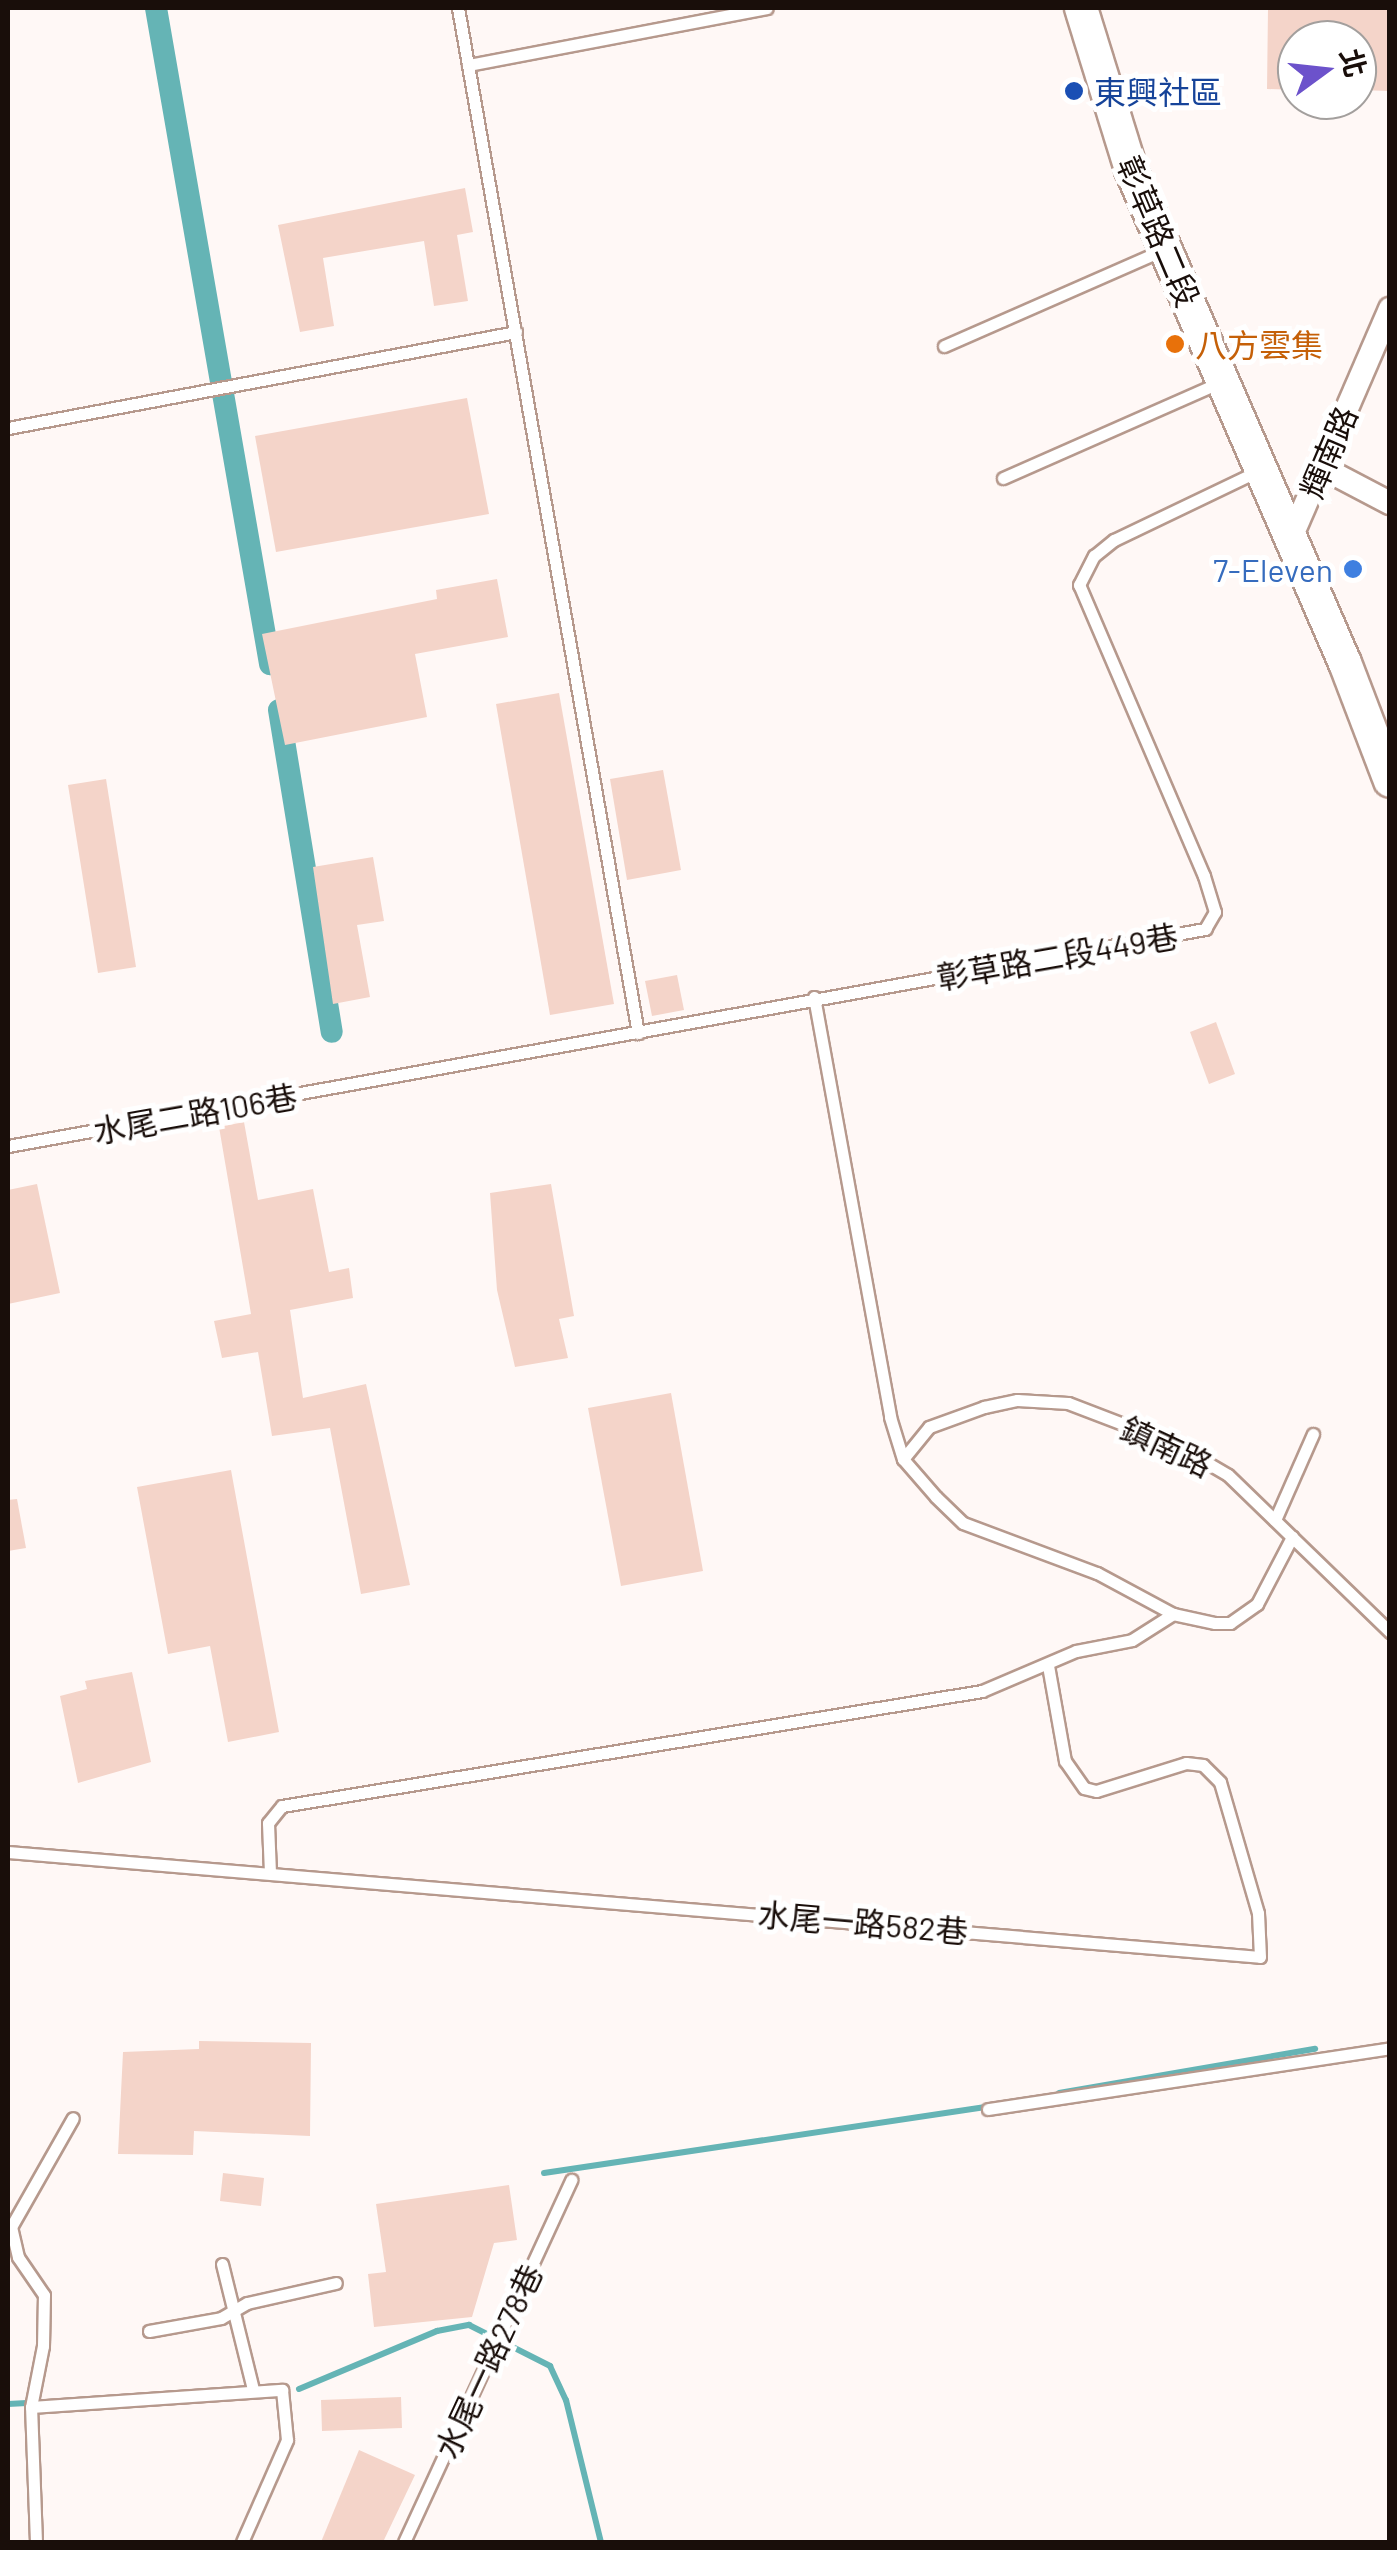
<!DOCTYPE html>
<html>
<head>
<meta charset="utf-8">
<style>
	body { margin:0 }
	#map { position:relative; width:1397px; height:2550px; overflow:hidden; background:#fff8f6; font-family:Barlow,"Noto Sans TC",sans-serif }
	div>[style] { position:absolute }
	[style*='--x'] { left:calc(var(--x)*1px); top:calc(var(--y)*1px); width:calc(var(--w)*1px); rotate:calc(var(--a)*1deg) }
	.stream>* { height:6px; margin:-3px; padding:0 3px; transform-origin:3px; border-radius:3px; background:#65b4b5 }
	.canal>* { height:22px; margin:-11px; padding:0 11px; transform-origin:11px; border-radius:11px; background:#65b4b5 }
	.building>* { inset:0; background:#f4d4c9 }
	.roads { filter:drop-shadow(2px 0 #b6998d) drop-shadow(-2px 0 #b6998d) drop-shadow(0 2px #b6998d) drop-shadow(0 -2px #b6998d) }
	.lane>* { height:11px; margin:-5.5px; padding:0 5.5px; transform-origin:5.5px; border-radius:5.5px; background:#fff }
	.street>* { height:22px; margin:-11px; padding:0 11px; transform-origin:11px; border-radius:11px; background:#fff }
	.secondary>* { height:32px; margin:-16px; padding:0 16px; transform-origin:16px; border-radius:16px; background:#fff }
	.dots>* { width:28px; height:28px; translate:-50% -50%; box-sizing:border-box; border:5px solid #fff; border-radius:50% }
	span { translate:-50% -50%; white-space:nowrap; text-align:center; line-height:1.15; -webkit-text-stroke:10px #fff; paint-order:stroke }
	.transit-label { font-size:32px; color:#164399 }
	.left { translate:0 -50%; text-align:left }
	.street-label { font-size:32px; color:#190e0a }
	.food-label { font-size:32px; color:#c56008 }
	.shop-label { font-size:32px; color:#366cbe }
	.right { translate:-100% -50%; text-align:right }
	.frame { position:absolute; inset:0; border:10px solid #190e0a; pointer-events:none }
	.north { position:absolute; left:1277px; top:20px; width:100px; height:100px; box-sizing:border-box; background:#fff; border:2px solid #a39f9d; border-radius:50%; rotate:75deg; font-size:28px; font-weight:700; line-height:40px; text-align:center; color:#190e0a }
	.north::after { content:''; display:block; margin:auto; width:35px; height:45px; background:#6c52cb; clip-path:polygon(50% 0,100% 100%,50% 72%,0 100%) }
</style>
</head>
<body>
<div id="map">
	<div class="stream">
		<div style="--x:1059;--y:2093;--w:260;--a:-9.8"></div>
		<div style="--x:544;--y:2173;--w:448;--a:-8.5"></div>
		<div style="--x:299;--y:2389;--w:150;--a:-22.8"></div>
		<div style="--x:437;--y:2331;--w:33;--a:-11"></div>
		<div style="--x:469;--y:2325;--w:91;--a:26.8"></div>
		<div style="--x:550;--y:2366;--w:38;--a:65"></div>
		<div style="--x:566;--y:2400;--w:146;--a:76.2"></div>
		<div style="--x:8;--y:2404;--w:19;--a:-3"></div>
	</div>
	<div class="canal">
		<div style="--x:156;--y:8;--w:666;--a:80.14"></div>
		<div style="--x:279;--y:710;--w:326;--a:80.7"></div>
	</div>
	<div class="building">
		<div style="clip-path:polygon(1268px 8px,1390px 8px,1390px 91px,1357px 90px,1357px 40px,1297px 40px,1297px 90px,1267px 89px)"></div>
		<div style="clip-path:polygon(465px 188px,473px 232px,457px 235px,468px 301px,434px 306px,424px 241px,323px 258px,334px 326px,300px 332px,278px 225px)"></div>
		<div style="clip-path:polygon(467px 398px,489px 514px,276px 552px,255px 436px)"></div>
		<div style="clip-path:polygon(497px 579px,508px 637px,415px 654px,427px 717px,285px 745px,262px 634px,437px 599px,436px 590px)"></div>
		<div style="clip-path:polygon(559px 693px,614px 1004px,550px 1015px,496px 704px)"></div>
		<div style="clip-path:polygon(663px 770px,681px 870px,627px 880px,610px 779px)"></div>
		<div style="clip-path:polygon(106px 779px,136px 967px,98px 973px,68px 785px)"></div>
		<div style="clip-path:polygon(373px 857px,384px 921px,357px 925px,370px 997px,333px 1004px,313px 867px)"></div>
		<div style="clip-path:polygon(677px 975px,684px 1010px,652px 1016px,645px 981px)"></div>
		<div style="clip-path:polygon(1216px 1022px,1235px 1074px,1209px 1084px,1190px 1032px)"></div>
		<div style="clip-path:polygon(244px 1122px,258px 1200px,313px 1189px,329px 1272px,349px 1268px,353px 1298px,290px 1310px,303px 1398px,366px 1384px,410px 1585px,361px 1594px,330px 1428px,272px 1436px,258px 1352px,222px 1358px,214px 1321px,251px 1314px,219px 1127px)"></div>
		<div style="clip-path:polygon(37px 1184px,60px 1293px,8px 1304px,8px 1190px)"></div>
		<div style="clip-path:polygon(551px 1184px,574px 1316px,559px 1319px,568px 1358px,515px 1367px,497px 1290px,490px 1193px)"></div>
		<div style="clip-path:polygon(671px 1393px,703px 1571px,621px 1586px,588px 1408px)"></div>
		<div style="clip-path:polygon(231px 1470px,279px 1732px,228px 1742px,210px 1646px,168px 1654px,137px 1487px)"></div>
		<div style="clip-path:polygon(17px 1499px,26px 1548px,8px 1551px,8px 1500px)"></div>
		<div style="clip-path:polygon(132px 1672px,151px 1762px,78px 1783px,60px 1696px,87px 1689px,85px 1681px)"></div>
		<div style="clip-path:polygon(199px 2041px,311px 2043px,310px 2136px,194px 2131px,193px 2155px,118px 2154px,123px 2052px,199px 2049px)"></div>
		<div style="clip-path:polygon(223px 2173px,264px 2178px,261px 2206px,220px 2201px)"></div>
		<div style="clip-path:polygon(509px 2185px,517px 2240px,494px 2243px,472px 2317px,374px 2327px,368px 2274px,386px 2272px,376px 2204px)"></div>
		<div style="clip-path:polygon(401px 2397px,402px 2428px,322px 2431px,321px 2400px)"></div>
		<div style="clip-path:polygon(359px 2450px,415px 2475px,383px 2542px,321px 2542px)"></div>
	</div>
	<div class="roads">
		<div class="lane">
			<div style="--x:458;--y:8;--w:1041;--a:80.04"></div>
			<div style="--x:468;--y:65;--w:304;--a:-10.8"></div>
			<div style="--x:944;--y:346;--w:241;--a:-23.7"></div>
			<div style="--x:8;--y:428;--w:517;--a:-10.7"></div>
			<div style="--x:1003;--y:478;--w:235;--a:-23.8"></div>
			<div style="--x:814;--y:997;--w:427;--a:79.7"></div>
			<div style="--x:890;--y:1417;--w:44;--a:72.8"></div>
			<div style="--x:903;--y:1459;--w:50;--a:49"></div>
			<div style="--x:936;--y:1497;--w:37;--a:44"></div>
			<div style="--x:963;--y:1523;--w:143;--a:20.5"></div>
			<div style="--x:1097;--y:1573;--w:86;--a:28.3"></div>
			<div style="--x:1173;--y:1614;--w:43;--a:12.1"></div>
			<div style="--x:1215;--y:1623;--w:15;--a:0"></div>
			<div style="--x:1230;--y:1623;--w:33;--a:-35"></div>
			<div style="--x:1257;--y:1604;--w:76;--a:-62.4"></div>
			<div style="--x:8;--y:1146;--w:1217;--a:-10.28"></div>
			<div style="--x:1205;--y:929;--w:20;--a:-60"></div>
			<div style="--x:1215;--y:912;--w:38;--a:-107"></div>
			<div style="--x:1204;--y:876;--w:317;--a:-113.2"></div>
			<div style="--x:1079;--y:585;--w:33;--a:-63"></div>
			<div style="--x:1094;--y:556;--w:26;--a:-39"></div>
			<div style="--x:1114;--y:540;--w:157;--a:-25.6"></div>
			<div style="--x:903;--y:1459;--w:41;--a:-50.9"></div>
			<div style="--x:929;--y:1427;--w:59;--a:-20"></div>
			<div style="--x:984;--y:1407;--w:34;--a:-12"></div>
			<div style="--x:1017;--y:1400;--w:51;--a:3.4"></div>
			<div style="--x:1068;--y:1403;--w:115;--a:21"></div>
			<div style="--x:1175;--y:1444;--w:61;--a:30.3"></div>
			<div style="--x:1228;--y:1475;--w:226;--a:44.1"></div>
			<div style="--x:1275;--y:1520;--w:94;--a:-66.2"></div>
			<div style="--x:8;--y:1852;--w:1256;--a:4.79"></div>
			<div style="--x:1260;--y:1957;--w:44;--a:-92.6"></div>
			<div style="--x:1258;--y:1913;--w:136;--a:-106.2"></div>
			<div style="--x:1220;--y:1782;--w:24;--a:-135"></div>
			<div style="--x:1203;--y:1765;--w:17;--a:-173"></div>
			<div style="--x:1186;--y:1763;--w:94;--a:162.7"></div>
			<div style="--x:1096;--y:1791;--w:12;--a:-166"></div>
			<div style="--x:1084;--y:1788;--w:33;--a:-125"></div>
			<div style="--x:1065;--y:1761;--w:97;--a:-100.1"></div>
			<div style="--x:270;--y:1873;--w:50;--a:-92.3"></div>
			<div style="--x:268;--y:1823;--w:22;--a:-51"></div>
			<div style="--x:282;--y:1806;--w:709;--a:-9.33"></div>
			<div style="--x:982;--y:1691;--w:102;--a:-23.1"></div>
			<div style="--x:1076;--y:1651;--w:57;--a:-11.1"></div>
			<div style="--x:1132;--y:1640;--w:49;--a:-32.4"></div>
			<div style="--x:988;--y:2109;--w:407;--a:-8.6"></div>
			<div style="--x:222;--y:2264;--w:129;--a:76.1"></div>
			<div style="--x:149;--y:2331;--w:73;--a:-10.2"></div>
			<div style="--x:221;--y:2318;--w:30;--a:-30"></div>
			<div style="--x:247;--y:2303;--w:91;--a:-12.7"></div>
			<div style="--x:31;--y:2407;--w:252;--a:-3.9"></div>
			<div style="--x:282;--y:2390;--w:50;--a:84.3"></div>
			<div style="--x:287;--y:2440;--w:111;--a:113.8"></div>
			<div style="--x:36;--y:2542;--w:135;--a:-92.1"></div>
			<div style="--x:31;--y:2407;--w:62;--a:-78.9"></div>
			<div style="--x:43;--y:2346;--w:51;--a:-88.9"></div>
			<div style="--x:44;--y:2295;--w:46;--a:-124.4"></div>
			<div style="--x:18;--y:2257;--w:31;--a:-103"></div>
			<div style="--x:11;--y:2227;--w:125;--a:-60.4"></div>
			<div style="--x:404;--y:2542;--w:399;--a:-65.2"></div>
		</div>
		<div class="street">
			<div style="--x:1321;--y:467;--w:78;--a:27.6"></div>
			<div style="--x:1290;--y:540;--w:252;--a:-66.6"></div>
		</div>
		<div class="secondary">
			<div style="--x:1081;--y:8;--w:170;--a:72.8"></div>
			<div style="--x:1131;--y:170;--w:537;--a:66.54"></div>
			<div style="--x:1345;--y:663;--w:126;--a:69.1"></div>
		</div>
	</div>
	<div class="dots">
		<div style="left:1074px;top:91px;background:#1a4fb4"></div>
		<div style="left:1175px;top:344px;background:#e8710a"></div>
		<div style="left:1353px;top:569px;background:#3f7fe0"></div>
	</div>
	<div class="transit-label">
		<span class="left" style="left:1094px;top:91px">東興社區</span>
	</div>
	<div class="street-label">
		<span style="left:1159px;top:231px;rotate:67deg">彰草路二段</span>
		<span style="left:1328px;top:452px;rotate:-67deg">輝南路</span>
		<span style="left:1057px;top:956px;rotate:-10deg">彰草路二段449巷</span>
		<span style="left:195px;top:1113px;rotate:-10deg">水尾二路106巷</span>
		<span style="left:1167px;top:1446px;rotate:25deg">鎮南路</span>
		<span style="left:863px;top:1922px;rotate:5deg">水尾一路582巷</span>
		<span style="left:488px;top:2361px;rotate:-65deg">水尾一路278巷</span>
	</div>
	<div class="food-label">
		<span class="left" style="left:1195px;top:344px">八方雲集</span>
	</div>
	<div class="shop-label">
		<span class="right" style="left:1333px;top:569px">7-Eleven</span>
	</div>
	<div class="frame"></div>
	<div class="north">北</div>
</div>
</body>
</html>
